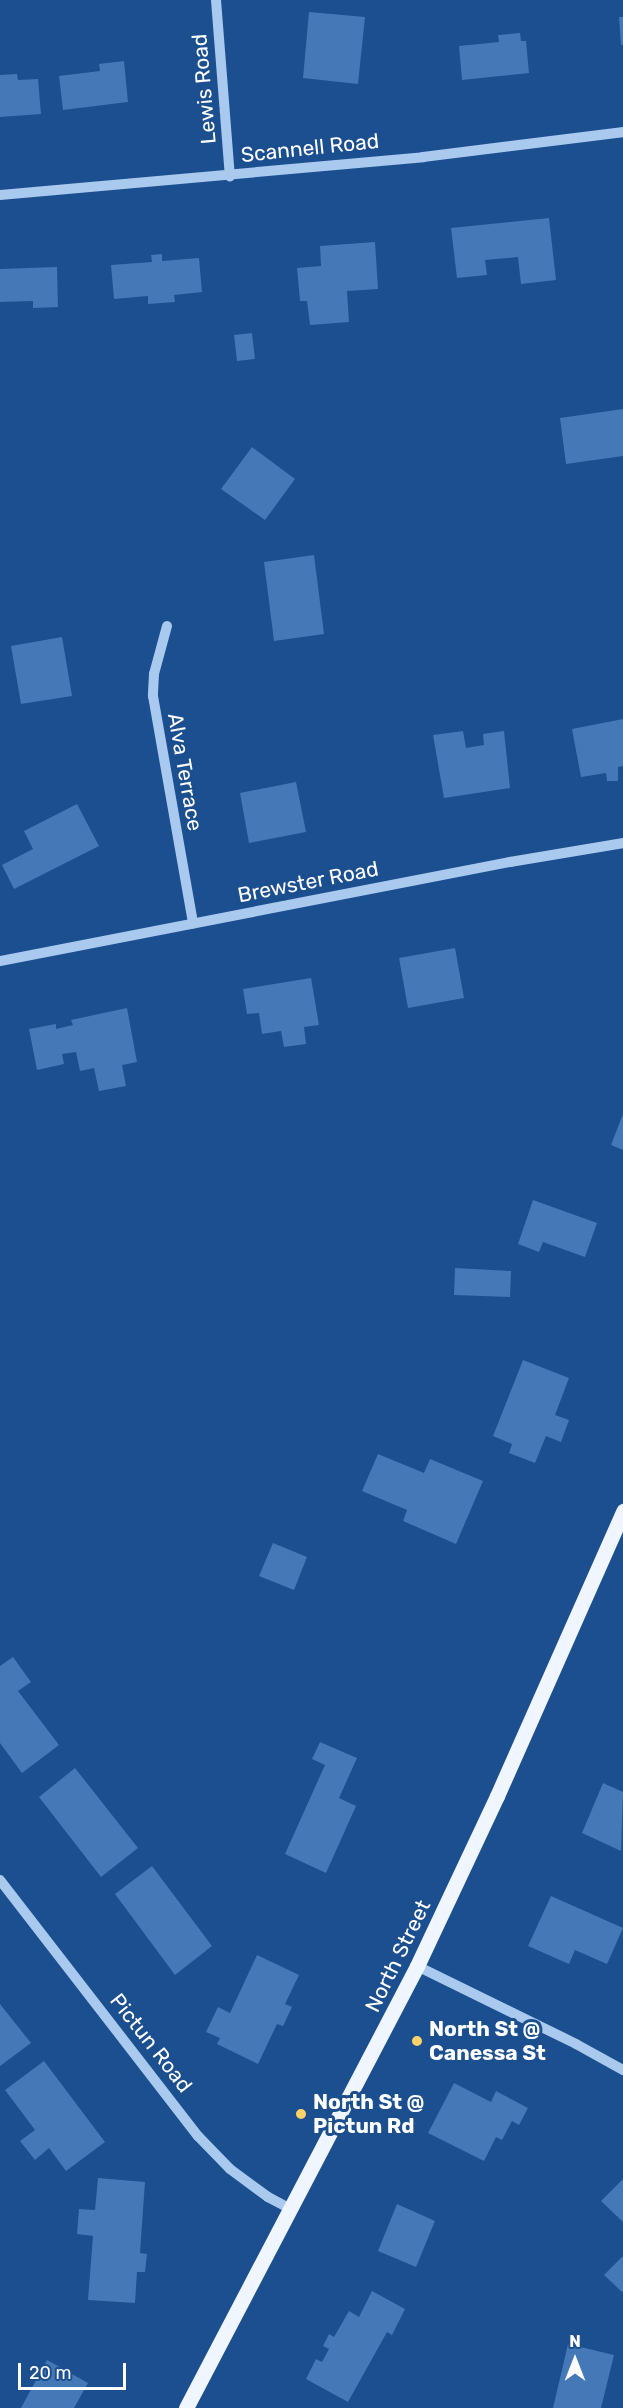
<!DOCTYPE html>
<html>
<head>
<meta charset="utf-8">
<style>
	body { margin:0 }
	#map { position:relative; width:623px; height:2408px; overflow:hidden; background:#1b4f8f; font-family:Rubik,sans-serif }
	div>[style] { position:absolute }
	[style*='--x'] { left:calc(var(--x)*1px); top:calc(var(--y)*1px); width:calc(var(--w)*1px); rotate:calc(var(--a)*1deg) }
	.building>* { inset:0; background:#4478b7 }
	.minor>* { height:10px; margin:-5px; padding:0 5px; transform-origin:5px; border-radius:5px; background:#a9c9ee }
	.major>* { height:15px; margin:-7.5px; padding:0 7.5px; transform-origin:7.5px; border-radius:7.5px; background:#f0f6ff }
	.dots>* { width:16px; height:16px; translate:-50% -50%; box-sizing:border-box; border:3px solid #1b4f8f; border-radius:50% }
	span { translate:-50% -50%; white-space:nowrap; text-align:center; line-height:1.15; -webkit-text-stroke:6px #1b4f8f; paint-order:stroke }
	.street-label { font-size:21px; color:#fff }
	.poi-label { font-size:21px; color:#fff; font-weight:700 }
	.left { translate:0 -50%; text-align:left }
	.north { position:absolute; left:545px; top:2330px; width:60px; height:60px; -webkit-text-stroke:4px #1b4f8f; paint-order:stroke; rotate:0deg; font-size:16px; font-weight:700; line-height:24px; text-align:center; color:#fff }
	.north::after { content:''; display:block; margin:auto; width:21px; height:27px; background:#fff; clip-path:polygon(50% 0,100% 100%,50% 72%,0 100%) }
	.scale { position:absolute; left:18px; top:2363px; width:108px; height:27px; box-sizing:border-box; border:3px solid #fff; border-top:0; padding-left:8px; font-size:18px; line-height:21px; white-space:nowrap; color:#fff; -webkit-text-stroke:4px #1b4f8f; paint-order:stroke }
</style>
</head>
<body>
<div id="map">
	<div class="building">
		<div style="clip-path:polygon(309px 12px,365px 17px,358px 84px,303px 78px)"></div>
		<div style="clip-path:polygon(619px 17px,623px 17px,623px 45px,621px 45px)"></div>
		<div style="clip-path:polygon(520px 33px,521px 41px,526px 41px,529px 73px,462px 80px,459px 46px,499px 42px,498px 35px)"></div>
		<div style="clip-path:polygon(124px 61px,128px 102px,63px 110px,59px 76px,100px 71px,99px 64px)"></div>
		<div style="clip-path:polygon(17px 74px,18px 80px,38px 79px,41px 114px,0 117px,0 75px)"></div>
		<div style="clip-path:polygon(549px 218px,556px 280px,521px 284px,518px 257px,485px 260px,487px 275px,457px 278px,451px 228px)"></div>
		<div style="clip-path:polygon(375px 242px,378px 289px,347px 291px,349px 322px,310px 325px,307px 301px,300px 301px,297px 268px,321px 266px,320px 246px)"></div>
		<div style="clip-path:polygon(162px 254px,162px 261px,199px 258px,202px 292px,174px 295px,175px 302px,148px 304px,148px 296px,114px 299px,111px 265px,152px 262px,151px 255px)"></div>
		<div style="clip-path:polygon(57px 267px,58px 307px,33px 308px,33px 301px,0 302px,0 269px)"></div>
		<div style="clip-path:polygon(252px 333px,255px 359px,237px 361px,234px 335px)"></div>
		<div style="clip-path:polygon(623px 409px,623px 456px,566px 464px,560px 418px)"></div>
		<div style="clip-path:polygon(252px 447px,295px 479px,265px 520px,221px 489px)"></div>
		<div style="clip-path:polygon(314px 555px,324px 634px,274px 641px,264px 562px)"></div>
		<div style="clip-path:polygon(62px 637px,72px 696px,21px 704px,11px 646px)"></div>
		<div style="clip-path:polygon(623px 719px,623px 766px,618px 767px,618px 781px,607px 781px,606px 773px,581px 777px,572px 729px)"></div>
		<div style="clip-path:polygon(463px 731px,466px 748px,484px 745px,483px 734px,504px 731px,510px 788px,444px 798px,433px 735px)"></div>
		<div style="clip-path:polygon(296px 782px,306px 832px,249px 843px,240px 793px)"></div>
		<div style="clip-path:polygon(77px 804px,99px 846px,14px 889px,2px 865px,33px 849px,24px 831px)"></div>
		<div style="clip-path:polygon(455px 948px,464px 998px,408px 1008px,399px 958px)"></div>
		<div style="clip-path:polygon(311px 978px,319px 1025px,304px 1027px,306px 1044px,284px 1047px,281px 1031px,262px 1034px,259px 1013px,247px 1014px,243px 989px)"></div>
		<div style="clip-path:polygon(127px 1008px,137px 1062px,122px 1065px,126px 1086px,99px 1091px,94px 1068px,80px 1071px,76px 1052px,62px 1054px,64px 1064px,37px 1070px,29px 1029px,56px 1024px,56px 1029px,73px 1025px,71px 1020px)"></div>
		<div style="clip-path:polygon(623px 1114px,623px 1150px,611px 1145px)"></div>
		<div style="clip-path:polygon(533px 1200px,597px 1223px,585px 1257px,543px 1242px,539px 1252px,518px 1244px)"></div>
		<div style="clip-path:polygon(455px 1268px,511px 1271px,510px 1297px,454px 1295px)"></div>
		<div style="clip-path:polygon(523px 1360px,569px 1378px,555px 1415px,569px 1420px,561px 1442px,546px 1436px,535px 1463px,509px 1453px,512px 1444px,493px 1436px)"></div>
		<div style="clip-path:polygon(378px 1454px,424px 1473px,430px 1459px,483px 1481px,456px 1544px,403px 1521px,407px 1510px,362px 1491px)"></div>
		<div style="clip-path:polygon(273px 1543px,307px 1557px,294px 1590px,259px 1576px)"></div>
		<div style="clip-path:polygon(13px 1657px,31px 1682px,18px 1691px,59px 1745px,22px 1773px,0 1743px,0 1666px)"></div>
		<div style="clip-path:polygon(320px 1742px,357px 1758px,339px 1798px,356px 1806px,326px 1873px,285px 1854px,325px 1765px,312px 1759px)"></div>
		<div style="clip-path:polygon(75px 1768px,138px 1848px,101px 1877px,39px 1797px)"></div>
		<div style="clip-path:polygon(603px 1783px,623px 1792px,621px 1851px,582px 1833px)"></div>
		<div style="clip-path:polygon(152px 1866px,212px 1946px,175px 1975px,115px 1894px)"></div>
		<div style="clip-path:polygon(551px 1896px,623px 1928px,607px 1964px,575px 1950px,569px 1964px,528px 1946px)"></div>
		<div style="clip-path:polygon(257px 1955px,299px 1975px,285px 2004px,292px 2007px,283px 2026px,277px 2024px,258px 2064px,217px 2044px,220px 2038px,206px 2032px,218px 2007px,230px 2013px)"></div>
		<div style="clip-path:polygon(0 2004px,31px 2043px,0 2066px)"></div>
		<div style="clip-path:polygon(44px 2061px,105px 2142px,66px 2171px,49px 2148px,35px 2160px,20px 2141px,35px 2130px,5px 2090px)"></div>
		<div style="clip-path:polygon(454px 2083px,491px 2102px,496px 2091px,528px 2108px,519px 2125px,512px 2121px,502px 2140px,496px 2137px,484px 2161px,428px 2133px)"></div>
		<div style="clip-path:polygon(98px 2178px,145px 2182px,140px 2253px,147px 2254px,145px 2272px,137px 2272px,135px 2303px,88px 2300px,93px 2236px,77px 2234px,79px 2209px,95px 2210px)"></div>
		<div style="clip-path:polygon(623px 2179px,623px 2222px,601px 2201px)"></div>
		<div style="clip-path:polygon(397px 2204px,435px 2221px,416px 2267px,378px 2251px)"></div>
		<div style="clip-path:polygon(623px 2256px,623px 2293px,604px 2275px)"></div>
		<div style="clip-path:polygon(372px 2291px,405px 2309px,392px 2335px,387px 2332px,348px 2402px,306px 2379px,316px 2359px,322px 2362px,329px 2349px,323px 2346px,329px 2334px,334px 2337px,349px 2311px,359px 2317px)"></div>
		<div style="clip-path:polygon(568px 2344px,614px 2355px,601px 2408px,553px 2408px)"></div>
		<div style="clip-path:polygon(47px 2360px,88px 2383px,74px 2408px,21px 2408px)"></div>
	</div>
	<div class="minor">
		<div style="--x:216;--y:0;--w:177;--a:85.5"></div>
		<div style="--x:0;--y:195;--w:425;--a:-5.1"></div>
		<div style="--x:423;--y:157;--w:202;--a:-7.1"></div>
		<div style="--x:167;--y:626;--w:50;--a:105.2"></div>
		<div style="--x:154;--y:674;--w:22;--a:93"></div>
		<div style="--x:153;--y:696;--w:231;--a:80"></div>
		<div style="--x:0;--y:961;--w:520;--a:-10.99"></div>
		<div style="--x:510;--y:862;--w:115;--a:-9.5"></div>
		<div style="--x:0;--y:1880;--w:324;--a:52.3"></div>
		<div style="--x:198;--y:2136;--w:46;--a:45.9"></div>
		<div style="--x:230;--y:2169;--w:47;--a:36.4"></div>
		<div style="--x:268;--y:2197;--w:26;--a:28"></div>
		<div style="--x:417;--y:1966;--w:177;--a:26.1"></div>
		<div style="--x:576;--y:2044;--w:54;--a:29"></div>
	</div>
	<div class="major">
		<div style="--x:186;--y:2408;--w:499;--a:-62.4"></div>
		<div style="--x:417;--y:1966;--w:188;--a:-64.8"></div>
		<div style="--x:497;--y:1796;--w:312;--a:-66.1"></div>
	</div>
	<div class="dots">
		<div style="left:417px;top:2041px;background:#ffd166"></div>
		<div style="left:301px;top:2114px;background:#ffd166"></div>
	</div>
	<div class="street-label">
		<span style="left:204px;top:89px;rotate:-95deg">Lewis Road</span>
		<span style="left:310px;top:148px;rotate:-6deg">Scannell Road</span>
		<span style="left:185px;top:772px;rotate:80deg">Alva Terrace</span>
		<span style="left:308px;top:882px;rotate:-11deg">Brewster Road</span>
		<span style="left:398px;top:1956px;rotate:-64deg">North Street</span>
		<span style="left:151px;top:2043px;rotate:52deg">Pictun Road</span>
	</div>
	<div class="poi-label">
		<span class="left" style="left:429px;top:2041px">North St @<br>Canessa St</span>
		<span class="left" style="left:313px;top:2114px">North St @<br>Pictun Rd</span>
	</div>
	<div class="north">N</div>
	<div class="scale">20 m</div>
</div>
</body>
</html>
